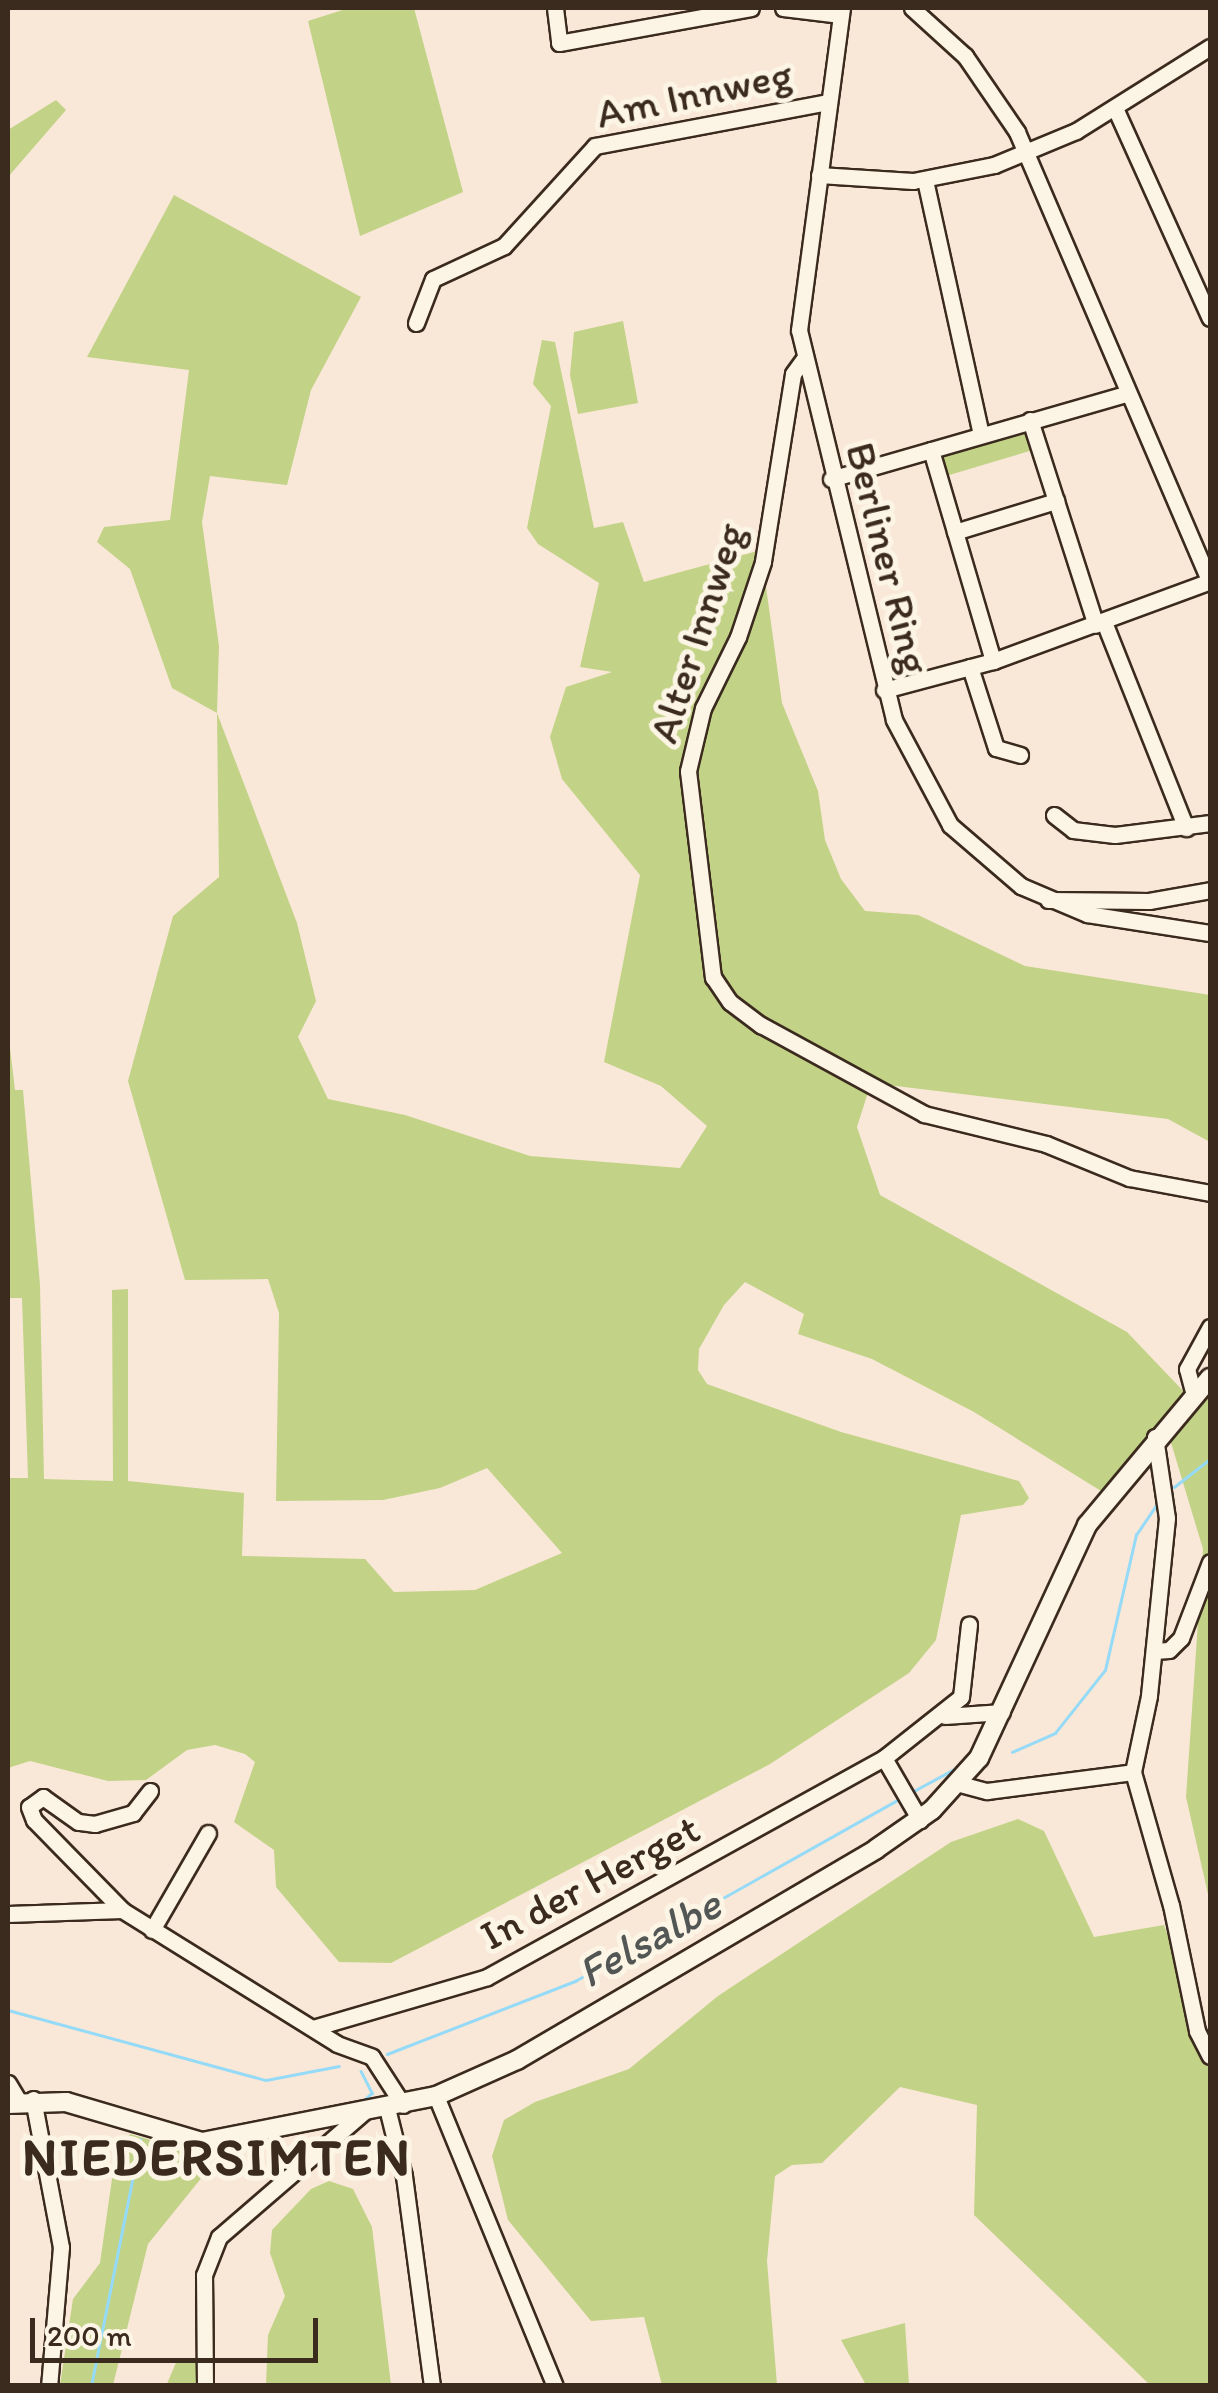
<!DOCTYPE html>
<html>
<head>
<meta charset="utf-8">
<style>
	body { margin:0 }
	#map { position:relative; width:1218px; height:2393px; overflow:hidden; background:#f9e8d8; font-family:Itim,sans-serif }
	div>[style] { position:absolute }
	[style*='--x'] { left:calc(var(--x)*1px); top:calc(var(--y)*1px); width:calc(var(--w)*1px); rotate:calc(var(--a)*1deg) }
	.green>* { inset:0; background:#c2d286 }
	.stream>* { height:2.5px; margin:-1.25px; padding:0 1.25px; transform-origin:1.25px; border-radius:1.25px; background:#95daf7 }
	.roads { filter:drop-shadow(2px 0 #3b2a1e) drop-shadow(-2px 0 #3b2a1e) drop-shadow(0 2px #3b2a1e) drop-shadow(0 -2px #3b2a1e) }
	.minor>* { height:15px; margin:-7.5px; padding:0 7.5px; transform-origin:7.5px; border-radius:7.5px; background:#fcf5e5 }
	.major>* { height:18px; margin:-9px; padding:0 9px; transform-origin:9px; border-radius:9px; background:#fcf5e5 }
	span { translate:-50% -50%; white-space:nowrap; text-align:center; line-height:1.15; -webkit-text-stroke:10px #fcf5e5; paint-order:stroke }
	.street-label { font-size:42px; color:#3b2a1e }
	.water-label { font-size:45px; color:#525654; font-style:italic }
	.district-label { font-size:52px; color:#3b2a1e; font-weight:700; letter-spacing:2.5px }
	.frame { position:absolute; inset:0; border:10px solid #3b2a1e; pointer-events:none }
	.scale { position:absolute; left:30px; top:2318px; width:288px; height:45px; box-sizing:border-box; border:5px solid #3b2a1e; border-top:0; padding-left:12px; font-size:30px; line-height:35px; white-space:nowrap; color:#3b2a1e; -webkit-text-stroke:8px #fcf5e5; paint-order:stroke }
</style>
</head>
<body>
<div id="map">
	<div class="green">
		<div style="clip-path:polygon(349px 8px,414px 8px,463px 192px,360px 236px,308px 21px)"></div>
		<div style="clip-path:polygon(56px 100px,66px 110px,8px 177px,8px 130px)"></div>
		<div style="clip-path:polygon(174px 195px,361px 297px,311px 390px,287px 485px,210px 476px,202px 522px,219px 646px,217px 713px,297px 923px,316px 1001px,298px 1037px,328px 1099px,405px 1115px,530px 1156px,680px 1168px,707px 1126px,661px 1086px,604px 1062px,640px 875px,562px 779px,550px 737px,566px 687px,612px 672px,580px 667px,599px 583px,538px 544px,527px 528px,551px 406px,533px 384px,542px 340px,555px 342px,594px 528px,623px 522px,644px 582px,761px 550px,782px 703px,818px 791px,825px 840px,841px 879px,865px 911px,918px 915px,1025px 966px,1210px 995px,1210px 1142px,1168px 1119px,871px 1083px,857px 1127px,880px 1195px,1127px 1332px,1186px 1394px,1101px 1491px,974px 1412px,872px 1359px,798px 1334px,804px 1314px,745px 1282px,724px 1305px,699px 1349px,698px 1370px,707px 1384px,841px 1432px,1019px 1481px,1029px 1498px,1023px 1505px,961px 1515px,936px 1640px,909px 1673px,770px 1764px,391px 1963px,339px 1962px,276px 1887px,274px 1850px,234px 1822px,255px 1762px,245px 1754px,215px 1745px,187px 1750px,146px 1780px,108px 1781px,30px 1761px,8px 1768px,8px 1478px,28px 1478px,22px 1298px,8px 1298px,8px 1031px,15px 1090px,23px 1090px,40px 1285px,44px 1479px,113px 1481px,112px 1290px,128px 1289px,128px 1481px,244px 1493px,242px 1556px,365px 1559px,394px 1592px,475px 1590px,562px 1553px,487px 1468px,440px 1488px,383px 1500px,276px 1501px,279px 1313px,268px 1279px,185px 1280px,128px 1081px,173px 916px,219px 877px,217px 713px,172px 688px,130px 569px,97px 542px,104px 527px,170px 520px,189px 370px,87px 357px)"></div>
		<div style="clip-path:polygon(623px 321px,638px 403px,578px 414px,570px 375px,574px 332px)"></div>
		<div style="clip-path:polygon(1027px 429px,1033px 450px,946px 476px,940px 455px)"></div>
		<div style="clip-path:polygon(1210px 1390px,1210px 1903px,1186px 1797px,1203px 1549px,1169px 1436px)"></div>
		<div style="clip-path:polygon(1018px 1819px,1044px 1831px,1094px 1937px,1164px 1925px,1178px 1964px,1210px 2067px,1210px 2385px,1150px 2385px,974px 2215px,977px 2105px,900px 2087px,822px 2163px,792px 2165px,775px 2176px,767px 2261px,777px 2385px,662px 2385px,644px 2317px,591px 2321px,508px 2220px,492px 2156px,504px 2120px,535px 2102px,629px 2069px,718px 1996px,951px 1842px)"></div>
		<div style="clip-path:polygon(130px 2134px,206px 2156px,207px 2171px,148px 2244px,113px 2385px,60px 2385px,73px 2299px,100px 2263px,115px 2158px)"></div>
		<div style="clip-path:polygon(329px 2181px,353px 2189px,372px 2227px,391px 2385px,266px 2385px,268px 2335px,285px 2296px,270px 2253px,272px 2230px,311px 2189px)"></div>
		<div style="clip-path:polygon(905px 2323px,909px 2385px,866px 2385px,841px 2340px)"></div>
		<div style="clip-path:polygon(178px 2358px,198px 2363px,199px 2385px,166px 2386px)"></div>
	</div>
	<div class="stream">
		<div style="--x:1174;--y:1487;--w:46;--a:-37.9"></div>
		<div style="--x:1012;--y:1752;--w:47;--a:-23.8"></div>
		<div style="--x:1055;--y:1733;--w:80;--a:-51.6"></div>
		<div style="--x:1105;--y:1670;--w:139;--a:-77.1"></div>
		<div style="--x:1136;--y:1535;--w:37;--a:-56"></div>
		<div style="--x:910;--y:1793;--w:57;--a:-28.4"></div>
		<div style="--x:8;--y:2010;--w:267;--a:15.2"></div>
		<div style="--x:266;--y:2080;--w:74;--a:-10.9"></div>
		<div style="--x:387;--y:2054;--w:202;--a:-21.2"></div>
		<div style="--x:575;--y:1981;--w:372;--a:-29.3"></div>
		<div style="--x:361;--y:2071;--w:25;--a:63"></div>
		<div style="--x:372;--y:2093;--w:13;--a:135"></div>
		<div style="--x:91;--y:2386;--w:251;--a:-78.7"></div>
	</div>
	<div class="roads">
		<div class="minor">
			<div style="--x:555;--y:8;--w:35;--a:83"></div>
			<div style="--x:559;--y:43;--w:195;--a:-10.3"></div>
			<div style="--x:783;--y:8;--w:58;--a:6.9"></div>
			<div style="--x:842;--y:8;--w:325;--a:97.6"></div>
			<div style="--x:799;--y:330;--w:401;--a:76.3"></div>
			<div style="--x:894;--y:720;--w:119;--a:61.9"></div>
			<div style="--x:950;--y:825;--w:94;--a:40.7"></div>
			<div style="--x:1021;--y:886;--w:72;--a:23"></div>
			<div style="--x:1087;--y:914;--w:124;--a:8.8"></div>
			<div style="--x:912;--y:8;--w:72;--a:42.2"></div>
			<div style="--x:965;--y:56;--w:92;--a:55.6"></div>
			<div style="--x:1017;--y:132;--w:488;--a:66.8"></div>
			<div style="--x:1115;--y:108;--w:230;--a:65.7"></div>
			<div style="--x:819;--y:175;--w:94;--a:3.7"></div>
			<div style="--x:913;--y:181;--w:83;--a:-11.2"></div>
			<div style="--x:994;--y:165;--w:89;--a:-22.5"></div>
			<div style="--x:1076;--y:131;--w:158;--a:-32.1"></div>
			<div style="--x:925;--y:180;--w:261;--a:77.6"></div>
			<div style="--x:416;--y:323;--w:47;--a:-68.9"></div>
			<div style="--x:433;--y:279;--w:78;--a:-24.9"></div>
			<div style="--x:504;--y:246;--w:135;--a:-47.7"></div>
			<div style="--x:595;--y:146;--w:237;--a:-10.7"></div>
			<div style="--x:803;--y:360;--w:17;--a:126"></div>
			<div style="--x:793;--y:374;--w:190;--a:99.1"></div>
			<div style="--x:763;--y:562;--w:79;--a:108.4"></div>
			<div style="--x:738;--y:637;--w:79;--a:116.2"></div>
			<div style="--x:703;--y:708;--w:65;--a:103.4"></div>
			<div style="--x:688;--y:771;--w:208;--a:83.1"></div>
			<div style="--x:713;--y:977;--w:30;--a:56"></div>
			<div style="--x:730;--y:1002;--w:39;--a:37"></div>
			<div style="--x:761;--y:1025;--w:186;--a:28.6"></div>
			<div style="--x:924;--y:1114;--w:126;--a:13.8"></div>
			<div style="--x:1046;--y:1144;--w:90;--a:22.3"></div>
			<div style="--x:1129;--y:1178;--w:82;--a:10.5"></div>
			<div style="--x:1030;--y:420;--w:215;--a:72.2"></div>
			<div style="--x:931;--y:450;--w:220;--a:73.6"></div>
			<div style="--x:831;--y:479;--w:309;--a:-16.1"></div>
			<div style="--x:955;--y:532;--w:106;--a:-17.1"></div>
			<div style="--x:1104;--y:622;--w:222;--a:68.3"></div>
			<div style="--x:970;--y:667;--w:85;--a:72.2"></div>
			<div style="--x:996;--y:748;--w:25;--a:16"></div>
			<div style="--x:884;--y:690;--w:113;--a:-14.9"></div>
			<div style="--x:993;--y:661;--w:231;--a:-20.2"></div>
			<div style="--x:1054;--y:815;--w:24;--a:38"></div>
			<div style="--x:1073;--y:830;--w:42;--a:6.8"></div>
			<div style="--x:1115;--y:835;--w:96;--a:-7.2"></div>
			<div style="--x:1048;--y:900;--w:101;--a:0.6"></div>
			<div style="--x:1149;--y:901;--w:62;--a:-10.2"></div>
			<div style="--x:1194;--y:1395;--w:27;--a:-105"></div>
			<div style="--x:1187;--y:1369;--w:48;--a:-61.3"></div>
			<div style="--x:1155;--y:1437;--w:82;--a:81.6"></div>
			<div style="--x:1167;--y:1518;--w:179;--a:95.8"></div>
			<div style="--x:1149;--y:1696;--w:78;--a:101.9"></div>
			<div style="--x:1133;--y:1772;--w:138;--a:74.1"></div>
			<div style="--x:1171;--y:1905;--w:129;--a:78.3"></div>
			<div style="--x:1197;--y:2031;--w:28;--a:63"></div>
			<div style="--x:1154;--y:1651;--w:15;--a:-4"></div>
			<div style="--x:1169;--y:1650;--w:17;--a:-45"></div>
			<div style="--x:1181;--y:1638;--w:81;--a:-69.1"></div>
			<div style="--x:945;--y:1716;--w:57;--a:-4"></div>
			<div style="--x:884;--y:1758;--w:72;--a:59.9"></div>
			<div style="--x:960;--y:1784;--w:28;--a:15"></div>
			<div style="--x:987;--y:1791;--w:147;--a:-7.4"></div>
			<div style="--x:150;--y:1791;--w:28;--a:128"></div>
			<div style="--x:133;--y:1813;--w:40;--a:164"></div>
			<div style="--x:95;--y:1824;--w:17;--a:-173"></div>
			<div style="--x:78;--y:1822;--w:43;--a:-144.5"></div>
			<div style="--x:43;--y:1797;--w:17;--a:144"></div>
			<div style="--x:29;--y:1807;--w:14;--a:69"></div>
			<div style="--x:34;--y:1820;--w:126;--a:45.6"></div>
			<div style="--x:122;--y:1910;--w:253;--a:31.9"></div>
			<div style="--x:337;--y:2044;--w:37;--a:20"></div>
			<div style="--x:372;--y:2057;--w:57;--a:57.1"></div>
			<div style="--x:8;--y:1914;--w:114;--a:-2"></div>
			<div style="--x:152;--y:1930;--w:112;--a:-60"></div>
			<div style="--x:313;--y:2028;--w:181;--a:-16.3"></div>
			<div style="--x:487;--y:1977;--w:453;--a:-28.9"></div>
			<div style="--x:884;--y:1758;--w:98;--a:-38.4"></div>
			<div style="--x:961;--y:1697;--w:73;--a:-83.7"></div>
			<div style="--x:8;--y:2083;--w:21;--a:59"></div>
			<div style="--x:436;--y:2096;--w:313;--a:67.7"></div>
			<div style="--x:33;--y:2099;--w:151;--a:79.3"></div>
			<div style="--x:61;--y:2247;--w:140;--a:94.9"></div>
			<div style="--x:387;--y:2108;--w:70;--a:76"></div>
			<div style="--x:404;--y:2176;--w:212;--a:82.4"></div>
			<div style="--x:205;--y:2386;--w:111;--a:-90.5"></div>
			<div style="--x:204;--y:2275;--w:41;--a:-68.5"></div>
			<div style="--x:219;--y:2237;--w:191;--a:-40.8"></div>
		</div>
		<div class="major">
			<div style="--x:8;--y:2104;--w:58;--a:-2"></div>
			<div style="--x:66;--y:2102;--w:142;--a:16.4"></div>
			<div style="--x:202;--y:2142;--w:238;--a:-11.1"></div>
			<div style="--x:436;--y:2096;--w:89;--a:-24"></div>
			<div style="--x:517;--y:2060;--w:416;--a:-30.4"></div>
			<div style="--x:876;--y:1849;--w:68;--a:-34.9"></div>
			<div style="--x:932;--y:1810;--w:70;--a:-47.9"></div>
			<div style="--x:979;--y:1758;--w:257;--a:-65.1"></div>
			<div style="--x:1087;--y:1525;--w:192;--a:-50.1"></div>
		</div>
	</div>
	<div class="street-label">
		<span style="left:694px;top:94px;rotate:-12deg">Am Innweg</span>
		<span style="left:888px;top:558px;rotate:76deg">Berliner Ring</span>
		<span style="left:697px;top:633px;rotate:-72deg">Alter Innweg</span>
		<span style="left:590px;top:1882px;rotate:-28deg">In der Herget</span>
	</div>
	<div class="water-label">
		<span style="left:649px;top:1938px;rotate:-29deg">Felsalbe</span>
	</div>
	<div class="district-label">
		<span style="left:217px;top:2158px">NIEDERSIMTEN</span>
	</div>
	<div class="frame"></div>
	<div class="scale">200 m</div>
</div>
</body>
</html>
